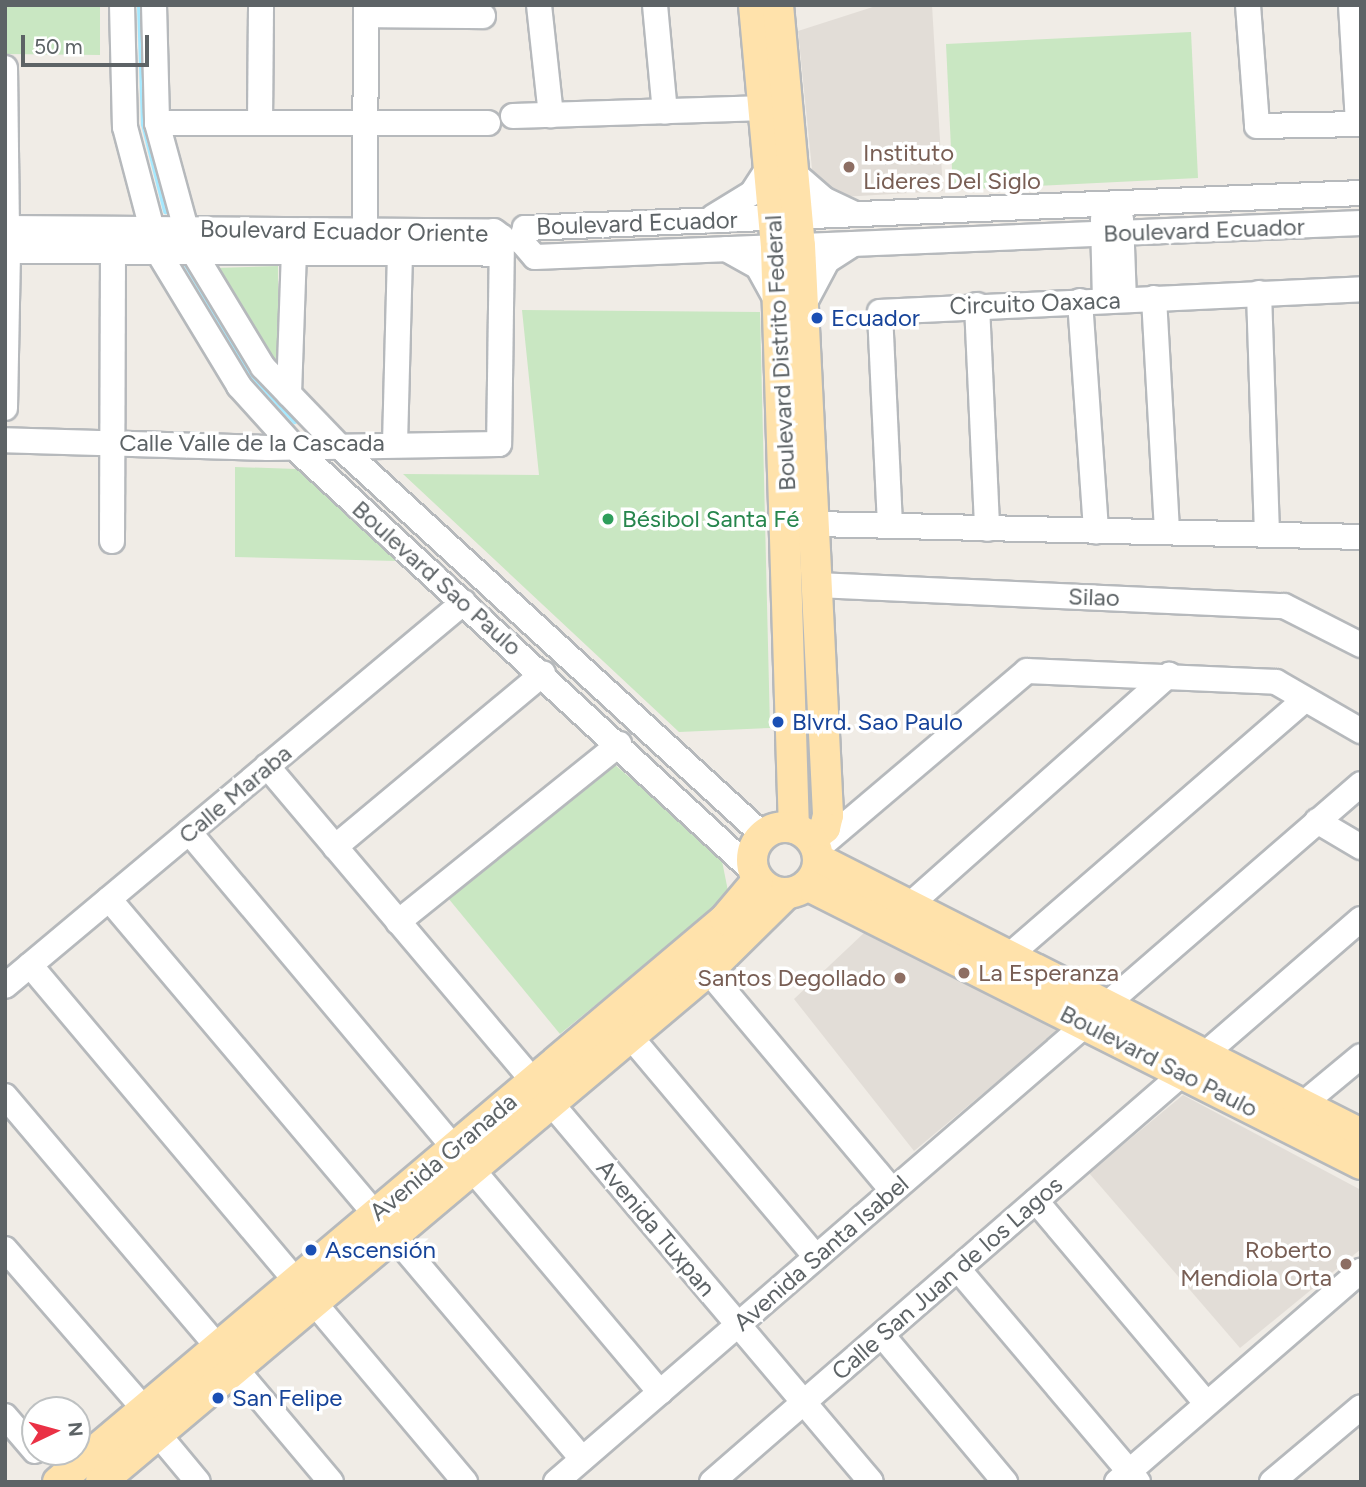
<!DOCTYPE html>
<html>
<head>
<meta charset="utf-8">
<style>
	body { margin:0 }
	#map { position:relative; width:1366px; height:1487px; overflow:hidden; background:#f0ece6; font-family:Figtree,sans-serif }
	div>[style] { position:absolute }
	[style*='--x'] { left:calc(var(--x)*1px); top:calc(var(--y)*1px); width:calc(var(--w)*1px); rotate:calc(var(--a)*1deg) }
	.education>* { inset:0; background:#e2ddd7 }
	.green>* { inset:0; background:#c9e7c2 }
	.stream>* { height:5px; margin:-2.5px; padding:0 2.5px; transform-origin:2.5px; border-radius:2.5px; background:#a6e9ff }
	.roads { filter:drop-shadow(2px 0 #b6b9bc) drop-shadow(-2px 0 #b6b9bc) drop-shadow(0 2px #b6b9bc) drop-shadow(0 -2px #b6b9bc) }
	.minor>* { height:24px; margin:-12px; padding:0 12px; transform-origin:12px; border-radius:12px; background:#fff }
	.major>* { height:30px; margin:-15px; padding:0 15px; transform-origin:15px; border-radius:15px; background:#ffe2ab }
	.major>.ring { margin:-15px; padding:0; box-sizing:content-box; background:none; border:30px solid #ffe2ab; border-radius:50% }
	.dots>* { width:19px; height:19px; translate:-50% -50%; box-sizing:border-box; border:4px solid #fff; border-radius:50% }
	span { translate:-50% -50%; white-space:nowrap; text-align:center; line-height:1.15; -webkit-text-stroke:7px #fff; paint-order:stroke }
	.education-label { font-size:24px; color:#785e54 }
	.left { translate:0 -50%; text-align:left }
	.right { translate:-100% -50%; text-align:right }
	.street-label { font-size:24px; color:#5d6366 }
	.transit-label { font-size:24px; color:#164399 }
	.leisure-label { font-size:24px; color:#27864d }
	.frame { position:absolute; inset:0; border:7px solid #5d6366; pointer-events:none }
	.north { position:absolute; left:21px; top:1396px; width:70px; height:70px; box-sizing:border-box; background:#fff; border:2px solid #bec1c2; border-radius:50%; rotate:85deg; font-size:19px; font-weight:700; line-height:28px; text-align:center; color:#5d6366 }
	.north::after { content:''; display:block; margin:auto; width:24px; height:32px; background:#ea3145; clip-path:polygon(50% 0,100% 100%,50% 72%,0 100%) }
	.scale { position:absolute; left:21px; top:35px; width:128px; height:32px; box-sizing:border-box; border:4px solid #5d6366; border-top:0; padding-left:9px; font-size:21px; line-height:24px; white-space:nowrap; color:#5d6366; -webkit-text-stroke:5px #fff; paint-order:stroke }
</style>
</head>
<body>
<div id="map">
	<div class="education">
		<div style="clip-path:polygon(879px 5px,932px 5px,943px 191px,842px 197px,822px 189px,812px 169px,798px 31px)"></div>
		<div style="clip-path:polygon(865px 932px,1059px 1030px,914px 1151px,794px 999px)"></div>
		<div style="clip-path:polygon(1183px 1095px,1361px 1190px,1361px 1249px,1240px 1348px,1089px 1173px)"></div>
	</div>
	<div class="green">
		<div style="clip-path:polygon(5px 5px,100px 5px,100px 55px,5px 54px)"></div>
		<div style="clip-path:polygon(1191px 32px,1198px 178px,953px 190px,946px 44px)"></div>
		<div style="clip-path:polygon(278px 266px,279px 367px,215px 268px)"></div>
		<div style="clip-path:polygon(522px 310px,760px 312px,770px 728px,679px 732px,403px 474px,539px 475px)"></div>
		<div style="clip-path:polygon(235px 467px,297px 469px,397px 561px,235px 557px)"></div>
		<div style="clip-path:polygon(614px 764px,721px 856px,729px 896px,560px 1034px,448px 898px)"></div>
	</div>
	<div class="stream">
		<div style="--x:139;--y:5;--w:119;--a:88.1"></div>
		<div style="--x:143;--y:124;--w:90;--a:75.8"></div>
		<div style="--x:183;--y:260;--w:133;--a:59.2"></div>
		<div style="--x:251;--y:374;--w:64;--a:47.5"></div>
	</div>
	<div class="roads">
		<div class="minor">
			<div style="--x:122;--y:5;--w:122;--a:88.6"></div>
			<div style="--x:125;--y:127;--w:129;--a:75.2"></div>
			<div style="--x:158;--y:252;--w:157;--a:58.8"></div>
			<div style="--x:239;--y:386;--w:84;--a:47.9"></div>
			<div style="--x:295;--y:448;--w:625;--a:42.73"></div>
			<div style="--x:154;--y:5;--w:118;--a:88.5"></div>
			<div style="--x:157;--y:123;--w:110;--a:74.7"></div>
			<div style="--x:186;--y:229;--w:25;--a:72"></div>
			<div style="--x:194;--y:253;--w:133;--a:58.8"></div>
			<div style="--x:263;--y:367;--w:111;--a:46.1"></div>
			<div style="--x:340;--y:447;--w:574;--a:42.53"></div>
			<div style="--x:539;--y:5;--w:111;--a:83.8"></div>
			<div style="--x:655;--y:5;--w:107;--a:84.7"></div>
			<div style="--x:1248;--y:5;--w:121;--a:85.7"></div>
			<div style="--x:1257;--y:126;--w:104;--a:-1.1"></div>
			<div style="--x:1351;--y:5;--w:119;--a:86.6"></div>
			<div style="--x:366;--y:15;--w:117;--a:0.5"></div>
			<div style="--x:5;--y:68;--w:160;--a:89.3"></div>
			<div style="--x:513;--y:116;--w:253;--a:-1.8"></div>
			<div style="--x:157;--y:123;--w:331;--a:0"></div>
			<div style="--x:260;--y:123;--w:118;--a:-89.5"></div>
			<div style="--x:795;--y:174;--w:40;--a:41"></div>
			<div style="--x:825;--y:200;--w:31;--a:25"></div>
			<div style="--x:1361;--y:193;--w:837;--a:177.6"></div>
			<div style="--x:525;--y:228;--w:14;--a:107"></div>
			<div style="--x:521;--y:241;--w:21;--a:49"></div>
			<div style="--x:535;--y:257;--w:827;--a:-2.36"></div>
			<div style="--x:713;--y:217;--w:46;--a:-31.6"></div>
			<div style="--x:752;--y:193;--w:33;--a:-57"></div>
			<div style="--x:1103;--y:219;--w:81;--a:88.6"></div>
			<div style="--x:1121;--y:219;--w:80;--a:87.9"></div>
			<div style="--x:5;--y:228;--w:489;--a:0.4"></div>
			<div style="--x:494;--y:231;--w:10;--a:37"></div>
			<div style="--x:502;--y:237;--w:207;--a:90.8"></div>
			<div style="--x:499;--y:444;--w:231;--a:179"></div>
			<div style="--x:268;--y:448;--w:263;--a:-178.3"></div>
			<div style="--x:365;--y:246;--w:241;--a:-89.8"></div>
			<div style="--x:726;--y:249;--w:37;--a:29"></div>
			<div style="--x:758;--y:267;--w:39;--a:61"></div>
			<div style="--x:5;--y:251;--w:496;--a:0.3"></div>
			<div style="--x:1259;--y:293;--w:240;--a:88.1"></div>
			<div style="--x:1154;--y:298;--w:233;--a:86.8"></div>
			<div style="--x:1080;--y:301;--w:231;--a:86"></div>
			<div style="--x:977;--y:305;--w:224;--a:87.4"></div>
			<div style="--x:803;--y:306;--w:51;--a:-61.9"></div>
			<div style="--x:827;--y:261;--w:31;--a:-33"></div>
			<div style="--x:289;--y:394;--w:141;--a:-88"></div>
			<div style="--x:5;--y:408;--w:157;--a:-88.9"></div>
			<div style="--x:395;--y:444;--w:190;--a:-88.5"></div>
			<div style="--x:815;--y:524;--w:546;--a:1.36"></div>
			<div style="--x:890;--y:525;--w:213;--a:-92.7"></div>
			<div style="--x:880;--y:312;--w:482;--a:-2.7"></div>
			<div style="--x:112;--y:541;--w:289;--a:-89.8"></div>
			<div style="--x:818;--y:585;--w:466;--a:2.6"></div>
			<div style="--x:1284;--y:606;--w:86;--a:26.9"></div>
			<div style="--x:267;--y:766;--w:412;--a:49.8"></div>
			<div style="--x:1317;--y:821;--w:51;--a:30.6"></div>
			<div style="--x:189;--y:832;--w:412;--a:50"></div>
			<div style="--x:335;--y:847;--w:271;--a:-39.8"></div>
			<div style="--x:817;--y:849;--w:275;--a:-40.3"></div>
			<div style="--x:1027;--y:671;--w:249;--a:2.5"></div>
			<div style="--x:1276;--y:682;--w:98;--a:30"></div>
			<div style="--x:109;--y:899;--w:412;--a:49.8"></div>
			<div style="--x:912;--y:903;--w:344;--a:-41.6"></div>
			<div style="--x:398;--y:922;--w:284;--a:-38.8"></div>
			<div style="--x:1011;--y:954;--w:389;--a:-40.9"></div>
			<div style="--x:30;--y:965;--w:676;--a:49.92"></div>
			<div style="--x:708;--y:971;--w:286;--a:50"></div>
			<div style="--x:5;--y:986;--w:598;--a:-39.92"></div>
			<div style="--x:1107;--y:1004;--w:336;--a:-40.9"></div>
			<div style="--x:619;--y:1023;--w:306;--a:49.9"></div>
			<div style="--x:1205;--y:1054;--w:206;--a:-40.9"></div>
			<div style="--x:5;--y:1096;--w:329;--a:49.7"></div>
			<div style="--x:550;--y:1102;--w:497;--a:49.8"></div>
			<div style="--x:1303;--y:1104;--w:75;--a:-39.6"></div>
			<div style="--x:472;--y:1169;--w:292;--a:49.9"></div>
			<div style="--x:1036;--y:1201;--w:264;--a:49.9"></div>
			<div style="--x:393;--y:1235;--w:293;--a:49.8"></div>
			<div style="--x:5;--y:1249;--w:211;--a:49"></div>
			<div style="--x:958;--y:1269;--w:279;--a:49.8"></div>
			<div style="--x:882;--y:1335;--w:192;--a:50.1"></div>
			<div style="--x:235;--y:1368;--w:149;--a:49.9"></div>
			<div style="--x:5;--y:1416;--w:46;--a:49.4"></div>
			<div style="--x:158;--y:1434;--w:62;--a:50.2"></div>
			<div style="--x:556;--y:1482;--w:700;--a:-40.83"></div>
			<div style="--x:712;--y:1482;--w:622;--a:-40.96"></div>
			<div style="--x:1117;--y:1482;--w:323;--a:-40.9"></div>
			<div style="--x:1272;--y:1482;--w:116;--a:-40.1"></div>
		</div>
		<div class="major">
			<div style="--x:754;--y:5;--w:243;--a:84.8"></div>
			<div style="--x:776;--y:247;--w:581;--a:88.23"></div>
			<div style="--x:778;--y:5;--w:242;--a:84.8"></div>
			<div style="--x:800;--y:246;--w:570;--a:87.18"></div>
			<div style="--x:828;--y:815;--w:13;--a:103"></div>
			<div style="--x:825;--y:828;--w:18;--a:142"></div>
			<div class="ring" style="left:752px;top:827px;width:36px;height:36px"></div>
			<div style="--x:818;--y:859;--w:609;--a:26.86"></div>
			<div style="--x:807;--y:885;--w:620;--a:26.73"></div>
			<div style="--x:58;--y:1482;--w:873;--a:-40.17"></div>
			<div style="--x:725;--y:919;--w:51;--a:-49.8"></div>
			<div style="--x:101;--y:1482;--w:793;--a:-40.09"></div>
			<div style="--x:708;--y:971;--w:111;--a:-44.6"></div>
		</div>
	</div>
	<div class="dots">
		<div style="left:849px;top:167px;background:#8d6e63"></div>
		<div style="left:817px;top:318px;background:#1a4fb4"></div>
		<div style="left:608px;top:519px;background:#2e9e5b"></div>
		<div style="left:778px;top:722px;background:#1a4fb4"></div>
		<div style="left:964px;top:973px;background:#8d6e63"></div>
		<div style="left:900px;top:978px;background:#8d6e63"></div>
		<div style="left:311px;top:1250px;background:#1a4fb4"></div>
		<div style="left:1346px;top:1264px;background:#8d6e63"></div>
		<div style="left:218px;top:1398px;background:#1a4fb4"></div>
	</div>
	<div class="education-label">
		<span class="left" style="left:863px;top:167px">Instituto<br>Lideres Del Siglo</span>
		<span class="left" style="left:978px;top:973px">La Esperanza</span>
		<span class="right" style="left:886px;top:978px">Santos Degollado</span>
		<span class="right" style="left:1332px;top:1264px">Roberto<br>Mendiola Orta</span>
	</div>
	<div class="street-label">
		<span style="left:637px;top:223px;rotate:-2deg">Boulevard Ecuador</span>
		<span style="left:1204px;top:230px;rotate:-2deg">Boulevard Ecuador</span>
		<span style="left:344px;top:231px;rotate:1deg">Boulevard Ecuador Oriente</span>
		<span style="left:1035px;top:303px;rotate:-2deg">Circuito Oaxaca</span>
		<span style="left:780px;top:353px;rotate:-93deg">Boulevard Distrito Federal</span>
		<span style="left:252px;top:443px">Calle Valle de la Cascada</span>
		<span style="left:437px;top:578px;rotate:42deg">Boulevard Sao Paulo</span>
		<span style="left:1094px;top:597px;rotate:2deg">Silao</span>
		<span style="left:235px;top:794px;rotate:-40deg">Calle Maraba</span>
		<span style="left:1159px;top:1061px;rotate:27deg">Boulevard Sao Paulo</span>
		<span style="left:443px;top:1157px;rotate:-40deg">Avenida Granada</span>
		<span style="left:656px;top:1228px;rotate:50deg">Avenida Tuxpan</span>
		<span style="left:821px;top:1253px;rotate:-41deg">Avenida Santa Isabel</span>
		<span style="left:947px;top:1278px;rotate:-41deg">Calle San Juan de los Lagos</span>
	</div>
	<div class="transit-label">
		<span class="left" style="left:831px;top:318px">Ecuador</span>
		<span class="left" style="left:792px;top:722px">Blvrd. Sao Paulo</span>
		<span class="left" style="left:325px;top:1250px">Ascensión</span>
		<span class="left" style="left:232px;top:1398px">San Felipe</span>
	</div>
	<div class="leisure-label">
		<span class="left" style="left:622px;top:519px">Bésibol Santa Fé</span>
	</div>
	<div class="frame"></div>
	<div class="north">N</div>
	<div class="scale">50 m</div>
</div>
</body>
</html>
